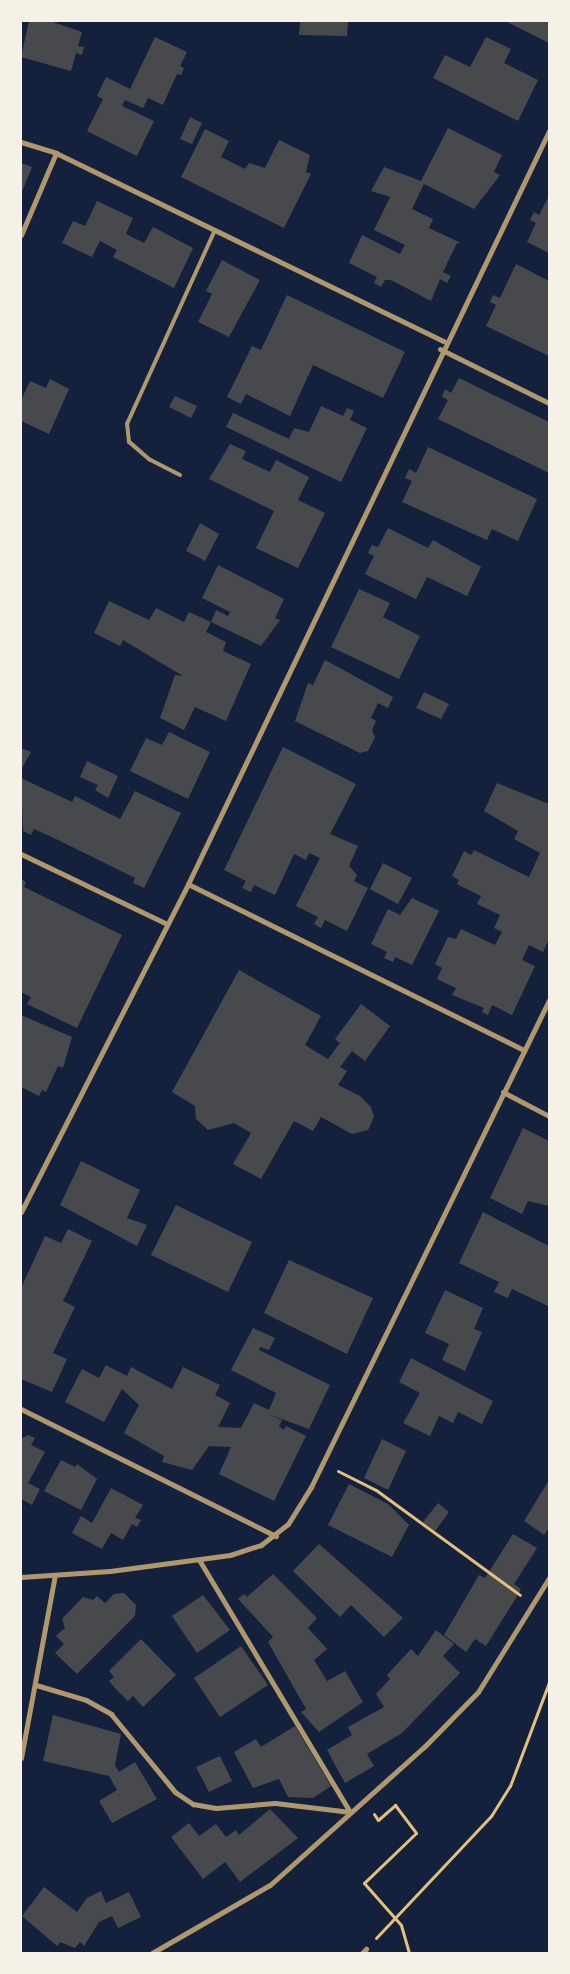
<!DOCTYPE html>
<html>
<head>
<meta charset="utf-8">
<style>
	body { margin:0 }
	#map { position:relative; width:570px; height:1974px; overflow:hidden; background:#14213d; font-family:Ubuntu,sans-serif }
	div>[style] { position:absolute }
	[style*='--x'] { left:calc(var(--x)*1px); top:calc(var(--y)*1px); width:calc(var(--w)*1px); rotate:calc(var(--a)*1deg) }
	.building>* { inset:0; background:#48494c }
	.path>* { height:3px; margin:-1.5px; padding:0 1.5px; transform-origin:1.5px; border-radius:1.5px; background:#e5c07b }
	.service>* { height:4px; margin:-2px; padding:0 2px; transform-origin:2px; border-radius:2px; background:#b1986c }
	.minor>* { height:5px; margin:-2.5px; padding:0 2.5px; transform-origin:2.5px; border-radius:2.5px; background:#b1986c }
	span { translate:-50% -50%; white-space:nowrap; text-align:center; line-height:1.15; -webkit-text-stroke:4px #f6f1e7; paint-order:stroke }
	.frame { position:absolute; inset:0; border:22px solid #f6f1e7; pointer-events:none }
</style>
</head>
<body>
<div id="map">
	<div class="building">
		<div style="clip-path:polygon(29px 21px,50px 21px,82px 32px,78px 46px,84px 47px,82px 55px,76px 53px,71px 71px,21px 57px)"></div>
		<div style="clip-path:polygon(300px 21px,348px 21px,347px 36px,299px 35px)"></div>
		<div style="clip-path:polygon(505px 21px,549px 21px,549px 43px)"></div>
		<div style="clip-path:polygon(155px 37px,187px 52px,180px 66px,184px 68px,181px 75px,177px 74px,163px 105px,148px 98px,143px 108px,125px 100px,122px 106px,154px 121px,137px 156px,87px 131px,103px 99px,97px 96px,106px 77px,130px 89px)"></div>
		<div style="clip-path:polygon(486px 37px,511px 49px,504px 63px,538px 80px,518px 121px,433px 78px,445px 55px,470px 67px)"></div>
		<div style="clip-path:polygon(190px 117px,202px 123px,192px 144px,180px 139px)"></div>
		<div style="clip-path:polygon(448px 128px,502px 155px,494px 172px,500px 175px,474px 209px,424px 184px,412px 209px,433px 219px,429px 228px,461px 243px,457px 243px,443px 272px,451px 276px,447px 283px,440px 279px,431px 301px,391px 280px,385px 280px,381px 287px,374px 283px,377px 277px,349px 263px,362px 235px,400px 254px,405px 245px,374px 230px,390px 197px,371px 191px,384px 167px,421px 181px)"></div>
		<div style="clip-path:polygon(205px 129px,229px 141px,221px 157px,245px 169px,249px 163px,265px 168px,279px 140px,310px 155px,306px 172px,311px 174px,284px 228px,181px 177px)"></div>
		<div style="clip-path:polygon(21px 163px,32px 167px,21px 194px)"></div>
		<div style="clip-path:polygon(549px 196px,549px 253px,527px 242px,536px 223px,530px 220px,534px 212px,539px 215px)"></div>
		<div style="clip-path:polygon(97px 201px,133px 218px,126px 234px,144px 243px,153px 227px,193px 248px,174px 288px,113px 257px,117px 250px,100px 241px,92px 257px,62px 243px,73px 221px,85px 226px)"></div>
		<div style="clip-path:polygon(222px 260px,260px 280px,229px 337px,198px 322px,212px 294px,206px 291px)"></div>
		<div style="clip-path:polygon(516px 264px,549px 281px,549px 356px,486px 326px,496px 305px,490px 302px,493px 295px,500px 298px)"></div>
		<div style="clip-path:polygon(287px 295px,405px 352px,383px 398px,313px 365px,290px 416px,246px 394px,241px 404px,227px 397px,252px 346px,261px 350px)"></div>
		<div style="clip-path:polygon(459px 378px,549px 422px,549px 473px,438px 419px,448px 400px,442px 397px,445px 389px,451px 393px)"></div>
		<div style="clip-path:polygon(50px 379px,69px 389px,49px 434px,21px 421px,21px 400px,30px 381px,46px 388px)"></div>
		<div style="clip-path:polygon(175px 396px,197px 406px,191px 418px,169px 407px)"></div>
		<div style="clip-path:polygon(321px 406px,343px 416px,347px 408px,354px 411px,350px 420px,367px 428px,341px 482px,226px 427px,233px 413px,289px 439px,294px 428px,309px 432px)"></div>
		<div style="clip-path:polygon(230px 444px,246px 451px,242px 459px,270px 472px,276px 460px,309px 477px,298px 500px,325px 513px,298px 568px,256px 548px,274px 511px,209px 479px)"></div>
		<div style="clip-path:polygon(428px 447px,537px 499px,518px 541px,492px 529px,487px 540px,402px 502px,412px 481px,405px 478px,409px 469px,416px 473px)"></div>
		<div style="clip-path:polygon(200px 523px,219px 534px,205px 561px,186px 551px)"></div>
		<div style="clip-path:polygon(388px 528px,428px 548px,433px 540px,481px 567px,467px 596px,427px 577px,416px 599px,365px 574px,374px 556px,368px 553px,372px 545px,378px 547px)"></div>
		<div style="clip-path:polygon(218px 565px,284px 599px,275px 618px,280px 620px,261px 646px,211px 622px,206px 632px,226px 642px,223px 651px,251px 664px,226px 721px,195px 707px,184px 730px,160px 718px,175px 675px,183px 676px,123px 640px,120px 646px,94px 633px,109px 601px,149px 620px,156px 608px,184px 622px,189px 612px,211px 622px,216px 610px,228px 616px,230px 612px,202px 598px)"></div>
		<div style="clip-path:polygon(359px 589px,390px 603px,383px 617px,420px 636px,399px 679px,331px 647px)"></div>
		<div style="clip-path:polygon(325px 660px,393px 697px,388px 708px,378px 703px,371px 718px,376px 721px,372px 730px,375px 737px,368px 751px,360px 753px,295px 721px,308px 683px,313px 685px)"></div>
		<div style="clip-path:polygon(424px 692px,449px 704px,441px 719px,416px 708px)"></div>
		<div style="clip-path:polygon(169px 732px,210px 752px,188px 799px,130px 771px,146px 738px,162px 745px)"></div>
		<div style="clip-path:polygon(283px 747px,356px 784px,330px 834px,358px 846px,349px 866px,357px 875px,354px 881px,368px 888px,347px 931px,325px 920px,321px 928px,314px 924px,318px 917px,296px 906px,320px 858px,309px 853px,306px 860px,294px 854px,275px 895px,254px 885px,251px 892px,242px 888px,246px 881px,224px 870px)"></div>
		<div style="clip-path:polygon(21px 748px,31px 752px,21px 770px)"></div>
		<div style="clip-path:polygon(87px 761px,118px 776px,108px 798px,95px 790px,98px 785px,80px 777px)"></div>
		<div style="clip-path:polygon(21px 778px,72px 802px,75px 796px,120px 819px,135px 791px,181px 813px,144px 888px,133px 883px,135px 878px,54px 838px,34px 829px,31px 835px,23px 831px)"></div>
		<div style="clip-path:polygon(497px 783px,549px 804px,549px 939px,543px 952px,529px 945px,522px 960px,535px 966px,512px 1015px,492px 1005px,488px 1015px,482px 1012px,484px 1008px,452px 995px,456px 988px,437px 979px,442px 968px,435px 964px,448px 937px,456px 939px,461px 929px,495px 945px,502px 932px,494px 928px,500px 915px,477px 904px,481px 896px,457px 884px,459px 880px,452px 876px,464px 851px,471px 855px,474px 850px,529px 877px,540px 853px,514px 839px,518px 831px,484px 811px)"></div>
		<div style="clip-path:polygon(383px 863px,412px 878px,398px 904px,370px 889px)"></div>
		<div style="clip-path:polygon(21px 879px,26px 882px,24px 887px,122px 935px,77px 1028px,27px 1004px,31px 997px,21px 992px)"></div>
		<div style="clip-path:polygon(412px 898px,439px 911px,412px 965px,395px 957px,393px 962px,384px 958px,387px 952px,371px 944px,388px 909px,400px 915px)"></div>
		<div style="clip-path:polygon(239px 970px,321px 1016px,305px 1045px,328px 1059px,340px 1043px,335px 1039px,361px 1004px,390px 1026px,365px 1061px,352px 1051px,340px 1067px,347px 1071px,338px 1085px,360px 1096px,371px 1107px,374px 1117px,368px 1130px,352px 1134px,321px 1117px,313px 1131px,294px 1121px,261px 1179px,233px 1164px,251px 1133px,234px 1123px,208px 1130px,196px 1119px,195px 1106px,172px 1092px)"></div>
		<div style="clip-path:polygon(21px 1015px,72px 1037px,63px 1068px,58px 1066px,46px 1092px,42px 1090px,39px 1096px,21px 1087px)"></div>
		<div style="clip-path:polygon(523px 1128px,549px 1141px,549px 1206px,528px 1201px,522px 1214px,490px 1198px)"></div>
		<div style="clip-path:polygon(81px 1161px,140px 1190px,127px 1218px,147px 1225px,137px 1246px,60px 1205px)"></div>
		<div style="clip-path:polygon(176px 1205px,252px 1242px,228px 1292px,151px 1255px)"></div>
		<div style="clip-path:polygon(483px 1212px,549px 1246px,548px 1306px,512px 1289px,508px 1298px,494px 1292px,499px 1282px,459px 1263px)"></div>
		<div style="clip-path:polygon(68px 1229px,92px 1241px,63px 1301px,75px 1307px,53px 1353px,67px 1359px,52px 1392px,21px 1379px,21px 1288px,45px 1236px,61px 1243px)"></div>
		<div style="clip-path:polygon(289px 1260px,373px 1298px,347px 1354px,264px 1313px)"></div>
		<div style="clip-path:polygon(445px 1290px,483px 1308px,474px 1329px,482px 1332px,465px 1371px,442px 1360px,449px 1344px,425px 1333px)"></div>
		<div style="clip-path:polygon(253px 1328px,275px 1338px,269px 1350px,260px 1347px,259px 1350px,330px 1385px,309px 1429px,268px 1414px,282px 1420px,279px 1426px,284px 1430px,286px 1426px,306px 1436px,274px 1501px,219px 1474px,231px 1447px,209px 1446px,192px 1470px,162px 1462px,164px 1456px,124px 1433px,139px 1405px,122px 1389px,104px 1422px,65px 1402px,82px 1369px,99px 1378px,106px 1365px,127px 1376px,131px 1367px,172px 1389px,183px 1367px,220px 1385px,215px 1395px,230px 1403px,218px 1427px,241px 1428px,254px 1403px,269px 1410px,276px 1393px,231px 1370px)"></div>
		<div style="clip-path:polygon(411px 1358px,493px 1401px,482px 1424px,458px 1412px,453px 1423px,439px 1416px,430px 1436px,403px 1423px,420px 1393px,399px 1382px)"></div>
		<div style="clip-path:polygon(28px 1435px,35px 1438px,31px 1445px,45px 1452px,28px 1483px,40px 1489px,32px 1505px,21px 1499px,21px 1439px)"></div>
		<div style="clip-path:polygon(382px 1439px,406px 1451px,388px 1490px,364px 1478px)"></div>
		<div style="clip-path:polygon(61px 1460px,75px 1467px,77px 1464px,97px 1479px,81px 1510px,44px 1491px)"></div>
		<div style="clip-path:polygon(549px 1480px,549px 1528px,544px 1535px,524px 1521px)"></div>
		<div style="clip-path:polygon(349px 1484px,388px 1504px,409px 1525px,392px 1557px,328px 1525px)"></div>
		<div style="clip-path:polygon(111px 1488px,143px 1505px,135px 1518px,141px 1520px,137px 1527px,132px 1524px,123px 1540px,111px 1533px,102px 1549px,72px 1533px,81px 1516px,92px 1523px)"></div>
		<div style="clip-path:polygon(438px 1503px,449px 1512px,435px 1531px,423px 1522px)"></div>
		<div style="clip-path:polygon(513px 1534px,537px 1548px,514px 1584px,521px 1589px,516px 1598px,486px 1646px,475px 1639px,466px 1652px,444px 1635px,479px 1575px,485px 1578px)"></div>
		<div style="clip-path:polygon(319px 1544px,403px 1618px,384px 1637px,351px 1605px,340px 1617px,293px 1571px)"></div>
		<div style="clip-path:polygon(273px 1574px,317px 1618px,308px 1628px,327px 1649px,314px 1660px,327px 1681px,345px 1671px,363px 1702px,319px 1732px,301px 1712px,306px 1709px,268px 1642px,273px 1637px,238px 1599px,244px 1594px,247px 1597px)"></div>
		<div style="clip-path:polygon(124px 1593px,136px 1605px,135px 1616px,77px 1674px,55px 1653px,64px 1644px,56px 1636px,65px 1628px,62px 1619px,83px 1597px,93px 1600px,97px 1596px,105px 1603px,114px 1594px)"></div>
		<div style="clip-path:polygon(203px 1595px,230px 1630px,197px 1653px,172px 1616px)"></div>
		<div style="clip-path:polygon(436px 1630px,454px 1644px,443px 1656px,460px 1673px,402px 1733px,367px 1754px,374px 1766px,345px 1783px,327px 1750px,352px 1735px,348px 1727px,384px 1707px,376px 1694px,390px 1679px,387px 1675px,411px 1649px,418px 1656px)"></div>
		<div style="clip-path:polygon(141px 1639px,176px 1675px,143px 1707px,133px 1696px,128px 1701px,113px 1686px,109px 1681px,114px 1677px,109px 1671px)"></div>
		<div style="clip-path:polygon(241px 1646px,268px 1685px,220px 1717px,194px 1678px)"></div>
		<div style="clip-path:polygon(53px 1715px,121px 1734px,115px 1765px,119px 1772px,135px 1762px,157px 1799px,112px 1823px,99px 1801px,117px 1790px,109px 1776px,43px 1761px)"></div>
		<div style="clip-path:polygon(295px 1726px,331px 1786px,313px 1798px,288px 1797px,279px 1779px,253px 1788px,234px 1752px,256px 1739px,261px 1747px)"></div>
		<div style="clip-path:polygon(220px 1756px,232px 1781px,209px 1792px,196px 1767px)"></div>
		<div style="clip-path:polygon(270px 1809px,298px 1838px,240px 1882px,225px 1862px,203px 1879px,171px 1837px,189px 1823px,199px 1836px,216px 1824px,226px 1837px,236px 1830px,239px 1835px)"></div>
		<div style="clip-path:polygon(44px 1887px,77px 1912px,87px 1898px,101px 1891px,106px 1903px,129px 1892px,141px 1917px,118px 1928px,112px 1916px,99px 1922px,84px 1946px,80px 1942px,75px 1948px,60px 1942px,57px 1946px,22px 1916px)"></div>
	</div>
	<div class="path">
		<div style="--x:338;--y:1471;--w:42;--a:26.6"></div>
		<div style="--x:376;--y:1490;--w:178;--a:36.1"></div>
		<div style="--x:374;--y:1814;--w:7;--a:56"></div>
		<div style="--x:378;--y:1820;--w:23;--a:-41"></div>
		<div style="--x:395;--y:1805;--w:35;--a:53"></div>
		<div style="--x:416;--y:1833;--w:72;--a:136.1"></div>
		<div style="--x:364;--y:1883;--w:56;--a:48.6"></div>
		<div style="--x:401;--y:1925;--w:29;--a:74"></div>
		<div style="--x:376;--y:1938;--w:168;--a:-46.7"></div>
		<div style="--x:491;--y:1816;--w:36;--a:-58"></div>
		<div style="--x:510;--y:1786;--w:111;--a:-69.4"></div>
	</div>
	<div class="service">
		<div style="--x:180;--y:475;--w:34;--a:-153"></div>
		<div style="--x:150;--y:460;--w:28;--a:-139"></div>
		<div style="--x:129;--y:442;--w:18;--a:-96"></div>
		<div style="--x:127;--y:424;--w:213;--a:-65.6"></div>
	</div>
	<div class="minor">
		<div style="--x:21;--y:142;--w:37;--a:17"></div>
		<div style="--x:56;--y:153;--w:431;--a:25.9"></div>
		<div style="--x:21;--y:235;--w:89;--a:-66.9"></div>
		<div style="--x:440;--y:349;--w:122;--a:26.4"></div>
		<div style="--x:21;--y:854;--w:162;--a:25.6"></div>
		<div style="--x:188;--y:884;--w:375;--a:26.3"></div>
		<div style="--x:503;--y:1092;--w:52;--a:27.6"></div>
		<div style="--x:21;--y:1212;--w:368;--a:-63"></div>
		<div style="--x:188;--y:884;--w:835;--a:-64.39"></div>
		<div style="--x:21;--y:1409;--w:285;--a:26.5"></div>
		<div style="--x:21;--y:1577;--w:89;--a:-3.9"></div>
		<div style="--x:110;--y:1571;--w:121;--a:-7.6"></div>
		<div style="--x:230;--y:1555;--w:33;--a:-18"></div>
		<div style="--x:261;--y:1545;--w:34;--a:-38"></div>
		<div style="--x:288;--y:1524;--w:44;--a:-58.1"></div>
		<div style="--x:311;--y:1487;--w:542;--a:-63.95"></div>
		<div style="--x:36;--y:1685;--w:52;--a:16.7"></div>
		<div style="--x:86;--y:1700;--w:29;--a:29"></div>
		<div style="--x:111;--y:1714;--w:101;--a:50.6"></div>
		<div style="--x:175;--y:1792;--w:22;--a:34"></div>
		<div style="--x:193;--y:1804;--w:23;--a:10"></div>
		<div style="--x:216;--y:1808;--w:59;--a:-4.8"></div>
		<div style="--x:275;--y:1803;--w:76;--a:6.8"></div>
		<div style="--x:350;--y:1812;--w:294;--a:-120.9"></div>
		<div style="--x:21;--y:1758;--w:186;--a:-79.5"></div>
		<div style="--x:152;--y:1953;--w:136;--a:-30"></div>
		<div style="--x:270;--y:1885;--w:207;--a:-41.9"></div>
		<div style="--x:424;--y:1747;--w:77;--a:-45.5"></div>
		<div style="--x:478;--y:1692;--w:134;--a:-58.1"></div>
		<div style="--x:362;--y:1953;--w:6;--a:-45"></div>
	</div>
	<div class="frame"></div>
</div>
</body>
</html>
